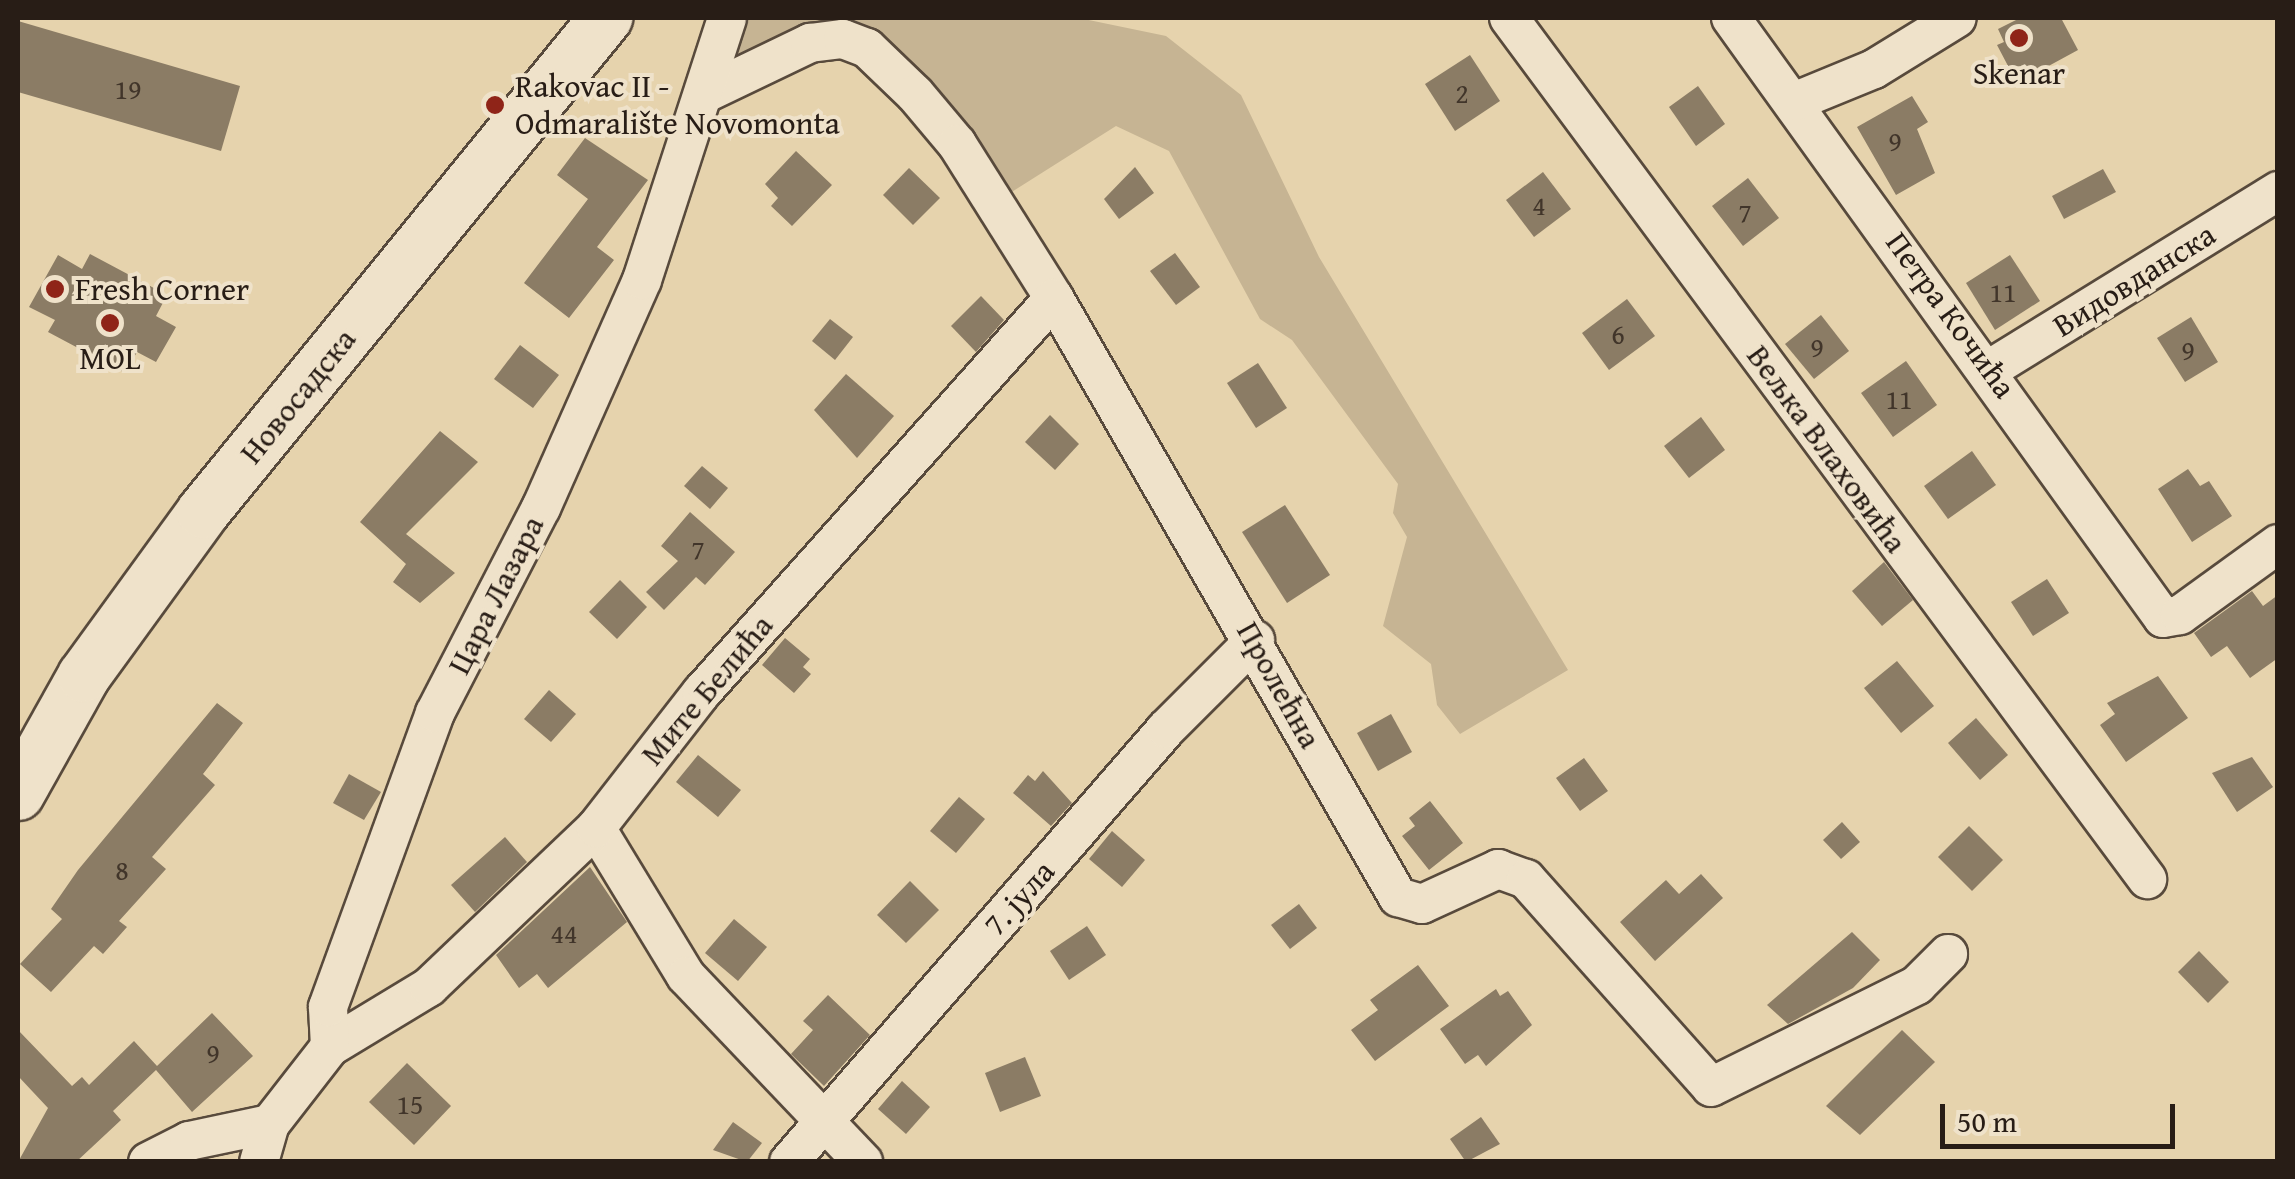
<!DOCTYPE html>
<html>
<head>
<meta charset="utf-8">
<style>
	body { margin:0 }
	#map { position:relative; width:2295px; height:1179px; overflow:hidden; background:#e6d3ad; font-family:"Gentium Book Plus",serif }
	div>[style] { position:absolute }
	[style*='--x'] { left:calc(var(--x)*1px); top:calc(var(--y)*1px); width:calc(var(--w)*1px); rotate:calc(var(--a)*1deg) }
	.green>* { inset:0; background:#c6b493 }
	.building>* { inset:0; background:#8b7c65 }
	.roads { filter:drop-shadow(2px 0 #584a3c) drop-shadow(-2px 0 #584a3c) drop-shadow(0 2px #584a3c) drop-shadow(0 -2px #584a3c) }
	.minor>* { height:38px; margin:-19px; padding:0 19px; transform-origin:19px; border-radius:19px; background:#efe2ca }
	.secondary>* { height:52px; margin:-26px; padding:0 26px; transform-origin:26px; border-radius:26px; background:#efe2ca }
	.dots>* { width:28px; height:28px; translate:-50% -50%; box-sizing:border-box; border:5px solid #efe2ca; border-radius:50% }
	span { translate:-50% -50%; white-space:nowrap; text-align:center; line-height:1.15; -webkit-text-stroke:8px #efe2ca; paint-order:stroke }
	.number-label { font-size:28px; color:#41352a }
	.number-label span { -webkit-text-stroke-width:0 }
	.poi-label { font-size:32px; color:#281d16 }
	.left { translate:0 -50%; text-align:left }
	.street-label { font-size:32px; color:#281d16 }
	.frame { position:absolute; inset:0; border:20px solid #281d16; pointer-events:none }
	.scale { position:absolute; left:1940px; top:1104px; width:235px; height:45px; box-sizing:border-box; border:5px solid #281d16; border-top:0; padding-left:12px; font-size:30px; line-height:35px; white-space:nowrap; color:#281d16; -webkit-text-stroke:8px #efe2ca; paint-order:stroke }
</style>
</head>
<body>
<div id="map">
	<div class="green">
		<div style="clip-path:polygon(743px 18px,1079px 18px,1166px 36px,1241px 95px,1319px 257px,1568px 670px,1460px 734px,1437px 705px,1431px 664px,1383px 626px,1407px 537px,1393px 513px,1398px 484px,1292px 340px,1260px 319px,1169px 151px,1116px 126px,1010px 193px,980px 147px,865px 26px,836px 24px,737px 68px,732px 49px)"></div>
	</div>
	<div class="building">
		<div style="clip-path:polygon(2020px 18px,2061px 18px,2078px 50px,2017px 83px,1997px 45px,2004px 42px,1998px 29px)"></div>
		<div style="clip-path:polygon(18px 21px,240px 86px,221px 151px,18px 92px)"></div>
		<div style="clip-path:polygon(1470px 55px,1500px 101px,1455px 131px,1425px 84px)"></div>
		<div style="clip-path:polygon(1698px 86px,1725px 124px,1696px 146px,1669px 107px)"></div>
		<div style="clip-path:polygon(1912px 96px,1928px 122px,1917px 129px,1935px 173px,1896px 195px,1857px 127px)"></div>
		<div style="clip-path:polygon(585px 138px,648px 180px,597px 247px,614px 260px,569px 318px,524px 283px,588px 199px,557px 175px)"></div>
		<div style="clip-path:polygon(796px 151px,832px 185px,792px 226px,771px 206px,778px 198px,765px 184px)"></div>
		<div style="clip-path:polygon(1135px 167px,1154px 193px,1119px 219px,1104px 199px)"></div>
		<div style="clip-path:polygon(909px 168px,940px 198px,913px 225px,883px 195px)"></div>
		<div style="clip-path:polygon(2103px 169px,2116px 192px,2064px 219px,2052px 196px)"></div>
		<div style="clip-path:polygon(1543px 172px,1571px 209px,1534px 237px,1506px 200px)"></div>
		<div style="clip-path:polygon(1748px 178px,1779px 218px,1743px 246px,1712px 206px)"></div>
		<div style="clip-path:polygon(1175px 253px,1200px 287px,1176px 305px,1150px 271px)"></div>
		<div style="clip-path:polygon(90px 254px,167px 295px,156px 316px,176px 327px,156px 362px,137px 352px,125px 373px,48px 332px,55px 320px,29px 307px,58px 255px,82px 269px)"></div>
		<div style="clip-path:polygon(2010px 255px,2040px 301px,1995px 330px,1966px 283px)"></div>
		<div style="clip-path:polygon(981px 296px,1004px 320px,976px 352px,951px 326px)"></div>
		<div style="clip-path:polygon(1627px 299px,1655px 336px,1609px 370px,1582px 333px)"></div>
		<div style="clip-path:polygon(1821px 315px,1849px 351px,1814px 379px,1785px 344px)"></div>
		<div style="clip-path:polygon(2191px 317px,2218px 362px,2185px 382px,2157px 338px)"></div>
		<div style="clip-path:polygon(830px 319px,853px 337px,835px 360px,812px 341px)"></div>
		<div style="clip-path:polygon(520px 345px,559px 375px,533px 408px,494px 379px)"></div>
		<div style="clip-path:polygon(1906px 361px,1937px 405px,1893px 437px,1861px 393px)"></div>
		<div style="clip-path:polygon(1258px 363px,1287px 408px,1256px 428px,1227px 383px)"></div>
		<div style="clip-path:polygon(846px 374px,894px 416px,857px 458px,814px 410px)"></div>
		<div style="clip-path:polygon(1050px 415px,1079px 444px,1055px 470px,1025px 442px)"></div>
		<div style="clip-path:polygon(1701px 417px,1725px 450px,1689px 478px,1664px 446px)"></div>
		<div style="clip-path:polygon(440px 431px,478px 462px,406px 534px,455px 573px,420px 603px,393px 582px,406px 564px,360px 522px)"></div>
		<div style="clip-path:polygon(1972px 451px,1996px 485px,1948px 519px,1924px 486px)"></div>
		<div style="clip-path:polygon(702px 466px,728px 488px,710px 509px,684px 486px)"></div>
		<div style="clip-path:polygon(2188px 469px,2200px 486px,2209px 481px,2232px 516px,2192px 542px,2158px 489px)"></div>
		<div style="clip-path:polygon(1285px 505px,1330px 575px,1287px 603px,1242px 532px)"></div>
		<div style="clip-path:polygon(690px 512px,735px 552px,705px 585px,696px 577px,664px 610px,646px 592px,678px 561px,661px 546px)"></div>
		<div style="clip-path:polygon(1884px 562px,1913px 600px,1882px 626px,1852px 591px)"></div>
		<div style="clip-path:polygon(2047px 579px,2069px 613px,2033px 636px,2011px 602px)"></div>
		<div style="clip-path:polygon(620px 580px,647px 607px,617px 639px,589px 612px)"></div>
		<div style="clip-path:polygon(2252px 591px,2263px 606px,2278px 595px,2278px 658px,2250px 678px,2227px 646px,2211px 657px,2194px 633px)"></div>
		<div style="clip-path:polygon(785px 638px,810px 659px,803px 667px,811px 674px,794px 693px,762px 665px)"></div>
		<div style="clip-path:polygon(1897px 661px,1934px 706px,1901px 733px,1864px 688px)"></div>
		<div style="clip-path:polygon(2158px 676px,2188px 718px,2126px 762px,2100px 725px,2115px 714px,2107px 703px)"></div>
		<div style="clip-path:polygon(549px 690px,576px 714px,551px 742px,524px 719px)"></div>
		<div style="clip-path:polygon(217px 703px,243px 723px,203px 774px,215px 785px,152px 857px,166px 869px,119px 921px,127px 927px,103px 954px,94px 946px,51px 992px,20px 964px,62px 919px,51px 909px,78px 870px)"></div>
		<div style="clip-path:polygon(1391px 714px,1412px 752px,1378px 771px,1357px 733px)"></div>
		<div style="clip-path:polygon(1976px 718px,2008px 755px,1980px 780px,1948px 743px)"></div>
		<div style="clip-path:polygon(698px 755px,741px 790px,718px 817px,676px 782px)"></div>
		<div style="clip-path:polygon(2252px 757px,2273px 787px,2237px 812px,2212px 773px)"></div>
		<div style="clip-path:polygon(1584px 758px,1608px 791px,1580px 811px,1556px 778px)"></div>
		<div style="clip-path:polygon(1043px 771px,1072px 803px,1051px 826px,1013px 793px,1028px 775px,1035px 781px)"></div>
		<div style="clip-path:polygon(349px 774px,381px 792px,364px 820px,333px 803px)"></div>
		<div style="clip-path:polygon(959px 797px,985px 819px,956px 853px,930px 831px)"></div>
		<div style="clip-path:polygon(1430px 801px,1463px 843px,1429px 870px,1402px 836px,1415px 826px,1409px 818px)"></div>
		<div style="clip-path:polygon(1842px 822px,1860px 842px,1841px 859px,1823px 840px)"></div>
		<div style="clip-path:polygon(1969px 826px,2003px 860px,1972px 891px,1938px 857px)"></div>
		<div style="clip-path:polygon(1112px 831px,1145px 860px,1122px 887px,1089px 859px)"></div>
		<div style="clip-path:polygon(505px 837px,527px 862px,475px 912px,451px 885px)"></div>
		<div style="clip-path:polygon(590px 867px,627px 922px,548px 988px,537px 974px,519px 988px,496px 955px)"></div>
		<div style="clip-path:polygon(1701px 874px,1723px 898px,1655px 961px,1620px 922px,1666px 880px,1679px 894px)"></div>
		<div style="clip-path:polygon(910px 881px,939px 910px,906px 943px,877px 915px)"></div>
		<div style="clip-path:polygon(1299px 904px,1317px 928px,1290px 949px,1271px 925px)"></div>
		<div style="clip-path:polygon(734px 919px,767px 947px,738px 981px,705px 953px)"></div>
		<div style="clip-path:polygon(1087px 926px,1106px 955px,1069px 980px,1050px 951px)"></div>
		<div style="clip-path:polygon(1852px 932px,1880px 960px,1853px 988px,1788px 1024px,1767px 1005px)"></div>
		<div style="clip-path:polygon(2199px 951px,2229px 982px,2208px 1003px,2178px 972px)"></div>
		<div style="clip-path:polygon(1418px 965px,1449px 1006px,1375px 1061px,1351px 1030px,1378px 1010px,1370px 1000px)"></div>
		<div style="clip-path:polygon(1496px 989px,1500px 996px,1508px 991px,1532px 1025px,1486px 1066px,1478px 1055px,1465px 1064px,1440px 1029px)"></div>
		<div style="clip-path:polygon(828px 995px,870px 1035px,824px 1086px,791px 1054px,813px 1030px,803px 1021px)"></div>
		<div style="clip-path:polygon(212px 1013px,253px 1056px,192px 1112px,156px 1070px,113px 1111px,121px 1120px,76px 1162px,18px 1162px,48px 1108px,18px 1076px,18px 1030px,72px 1086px,82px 1077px,89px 1085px,134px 1041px,157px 1066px)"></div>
		<div style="clip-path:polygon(1902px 1030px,1935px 1062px,1860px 1135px,1826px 1106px)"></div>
		<div style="clip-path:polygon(1025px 1057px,1041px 1096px,1000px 1112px,985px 1073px)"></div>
		<div style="clip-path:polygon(407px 1063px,451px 1106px,414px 1145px,369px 1102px)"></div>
		<div style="clip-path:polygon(902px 1081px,930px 1107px,906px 1134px,878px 1109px)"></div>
		<div style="clip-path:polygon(1481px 1117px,1500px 1144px,1466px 1162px,1450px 1139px)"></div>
		<div style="clip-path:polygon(733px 1122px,762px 1143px,747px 1162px,713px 1150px)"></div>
	</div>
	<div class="roads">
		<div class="minor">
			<div style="--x:1509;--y:18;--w:1072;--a:53.46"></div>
			<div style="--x:1731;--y:18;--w:739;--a:54.25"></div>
			<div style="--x:2163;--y:618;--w:17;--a:-10"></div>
			<div style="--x:2180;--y:615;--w:121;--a:-35.9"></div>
			<div style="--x:704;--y:94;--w:118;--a:-25.7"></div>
			<div style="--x:810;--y:43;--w:33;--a:-7"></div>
			<div style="--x:843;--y:39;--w:26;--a:21"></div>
			<div style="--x:867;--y:48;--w:66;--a:43.8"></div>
			<div style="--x:915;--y:94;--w:65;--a:50"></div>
			<div style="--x:957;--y:144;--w:182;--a:57.8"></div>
			<div style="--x:1054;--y:298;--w:691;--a:60.13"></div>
			<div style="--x:1398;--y:897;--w:25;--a:16"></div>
			<div style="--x:1422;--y:904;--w:84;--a:-24.7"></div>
			<div style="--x:1498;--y:869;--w:30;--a:20"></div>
			<div style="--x:1526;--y:879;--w:278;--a:48.3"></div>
			<div style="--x:1711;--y:1087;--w:230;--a:-26.3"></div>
			<div style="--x:1917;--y:985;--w:44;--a:-45"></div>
			<div style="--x:1796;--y:101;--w:84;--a:-22.3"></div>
			<div style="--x:1874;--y:69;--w:97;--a:-31.6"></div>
			<div style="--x:1990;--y:369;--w:339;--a:-31.7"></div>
			<div style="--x:596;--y:828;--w:173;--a:58.7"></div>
			<div style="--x:686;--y:976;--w:257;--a:46.4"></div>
			<div style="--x:330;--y:1047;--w:116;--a:-31.2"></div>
			<div style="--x:429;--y:987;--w:231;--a:-43.6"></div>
			<div style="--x:596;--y:828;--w:172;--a:-52.1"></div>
			<div style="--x:702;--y:692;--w:528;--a:-48.22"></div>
			<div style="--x:148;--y:1162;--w:46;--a:-27.1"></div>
			<div style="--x:189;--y:1141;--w:83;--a:-11.9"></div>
			<div style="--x:259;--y:1162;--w:40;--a:-74"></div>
			<div style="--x:270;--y:1124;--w:98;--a:-52.1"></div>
			<div style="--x:330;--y:1047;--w:40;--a:-92.9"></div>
			<div style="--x:328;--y:1007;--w:313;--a:-70"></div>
			<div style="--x:435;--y:713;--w:231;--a:-62.7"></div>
			<div style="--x:541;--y:508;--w:249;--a:-66.1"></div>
			<div style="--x:642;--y:280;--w:275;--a:-72"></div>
			<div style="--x:789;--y:1162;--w:574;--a:-48.95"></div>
			<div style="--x:1166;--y:729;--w:126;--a:-45"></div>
		</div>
		<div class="secondary">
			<div style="--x:18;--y:794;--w:135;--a:-60.8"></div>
			<div style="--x:84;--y:676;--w:203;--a:-54"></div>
			<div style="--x:203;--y:512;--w:638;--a:-50.79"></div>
		</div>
	</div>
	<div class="dots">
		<div style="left:2019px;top:38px;background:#8f2418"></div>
		<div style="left:495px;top:105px;background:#8f2418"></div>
		<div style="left:55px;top:289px;background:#8f2418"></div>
		<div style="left:110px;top:323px;background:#8f2418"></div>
	</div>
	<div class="number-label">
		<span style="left:128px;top:89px">19</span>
		<span style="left:1462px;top:93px">2</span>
		<span style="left:1895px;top:141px">9</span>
		<span style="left:1539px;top:205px">4</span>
		<span style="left:1745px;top:212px">7</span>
		<span style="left:2003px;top:292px">11</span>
		<span style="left:1618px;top:334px">6</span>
		<span style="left:1817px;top:347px">9</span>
		<span style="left:2188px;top:350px">9</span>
		<span style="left:1899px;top:399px">11</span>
		<span style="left:698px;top:549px">7</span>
		<span style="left:122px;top:870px">8</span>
		<span style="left:564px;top:933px">44</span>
		<span style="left:213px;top:1053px">9</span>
		<span style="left:410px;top:1104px">15</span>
	</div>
	<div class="poi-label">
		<span style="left:2019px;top:73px">Skenar</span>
		<span class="left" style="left:515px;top:105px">Rakovac II -<br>Odmaralište Novomonta</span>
		<span class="left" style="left:75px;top:289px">Fresh Corner</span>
		<span style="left:110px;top:358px">MOL</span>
	</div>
	<div class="street-label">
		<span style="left:2134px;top:280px;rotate:-32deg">Видовданска</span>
		<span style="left:1951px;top:315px;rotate:54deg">Петра Кочића</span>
		<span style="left:298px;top:396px;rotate:-51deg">Новосадска</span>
		<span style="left:1827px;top:449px;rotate:54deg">Вељка Влаховића</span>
		<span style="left:496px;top:595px;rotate:-63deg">Цара Лазара</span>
		<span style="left:1279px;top:685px;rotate:61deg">Пролећна</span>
		<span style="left:707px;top:690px;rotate:-50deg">Мите Белића</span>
		<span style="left:1019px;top:898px;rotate:-48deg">7. јула</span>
	</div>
	<div class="frame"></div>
	<div class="scale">50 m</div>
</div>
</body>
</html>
